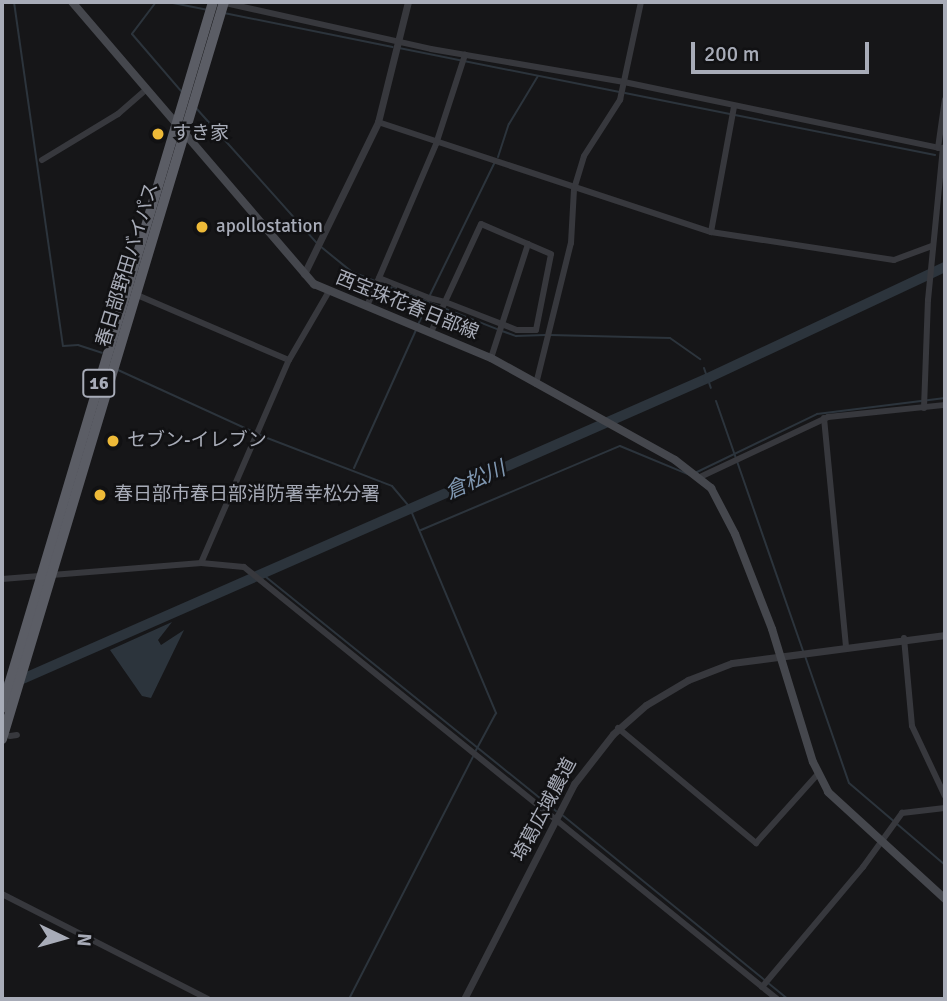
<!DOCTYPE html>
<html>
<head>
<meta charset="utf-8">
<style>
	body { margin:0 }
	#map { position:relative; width:947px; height:1001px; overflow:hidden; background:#161618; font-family:Signika,"Noto Sans JP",sans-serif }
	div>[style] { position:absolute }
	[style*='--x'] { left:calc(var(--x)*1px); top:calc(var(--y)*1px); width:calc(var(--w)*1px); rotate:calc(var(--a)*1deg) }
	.water>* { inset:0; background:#2c343c }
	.stream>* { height:2px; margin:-1px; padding:0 1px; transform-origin:1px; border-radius:1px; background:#2c343c }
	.river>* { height:10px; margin:-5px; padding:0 5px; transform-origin:5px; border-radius:5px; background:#2c343c }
	.minor>* { height:6px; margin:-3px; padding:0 3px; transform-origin:3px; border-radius:3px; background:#37383d }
	.tertiary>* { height:7px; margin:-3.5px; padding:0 3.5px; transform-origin:3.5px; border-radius:3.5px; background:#37383d }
	.secondary>* { height:8px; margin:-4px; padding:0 4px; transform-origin:4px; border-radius:4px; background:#45474d }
	.trunk>* { height:10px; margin:-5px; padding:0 5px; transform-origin:5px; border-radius:5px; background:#5b5d65 }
	.dots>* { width:19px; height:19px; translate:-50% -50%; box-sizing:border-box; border:4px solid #111113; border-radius:50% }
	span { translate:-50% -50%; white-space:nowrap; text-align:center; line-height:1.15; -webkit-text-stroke:5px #111113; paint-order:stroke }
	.shield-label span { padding:2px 5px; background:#111113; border:2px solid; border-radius:5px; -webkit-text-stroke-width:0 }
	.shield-label { font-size:18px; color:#a8acb8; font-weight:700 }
	.poi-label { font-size:19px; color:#a8acb8 }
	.left { translate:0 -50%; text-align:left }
	.street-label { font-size:19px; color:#a8acb8 }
	.water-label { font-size:21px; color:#8098b2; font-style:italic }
	.frame { position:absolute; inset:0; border:4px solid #a8acb8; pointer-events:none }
	.north { position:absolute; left:28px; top:903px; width:70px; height:70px; -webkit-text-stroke:5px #111113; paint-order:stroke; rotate:95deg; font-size:19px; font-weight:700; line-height:28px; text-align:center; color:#a8acb8 }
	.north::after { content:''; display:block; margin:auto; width:24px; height:32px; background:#a8acb8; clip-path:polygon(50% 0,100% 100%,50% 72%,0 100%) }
	.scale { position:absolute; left:691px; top:42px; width:178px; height:32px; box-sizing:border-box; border:4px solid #a8acb8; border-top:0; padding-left:9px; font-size:21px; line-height:24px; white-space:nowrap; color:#a8acb8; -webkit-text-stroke:5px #111113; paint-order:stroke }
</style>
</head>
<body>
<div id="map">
	<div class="water">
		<div style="clip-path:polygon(172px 622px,158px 640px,161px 645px,184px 630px,151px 698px,142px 696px,110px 650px)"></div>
	</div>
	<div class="stream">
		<div style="--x:14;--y:2;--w:347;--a:81.9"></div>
		<div style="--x:63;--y:346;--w:15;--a:-4"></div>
		<div style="--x:78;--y:345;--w:25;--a:18"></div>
		<div style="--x:156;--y:2;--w:40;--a:127"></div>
		<div style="--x:132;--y:34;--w:75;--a:49.3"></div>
		<div style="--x:168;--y:2;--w:41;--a:11.3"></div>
		<div style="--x:224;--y:13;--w:172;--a:11.4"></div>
		<div style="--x:399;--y:48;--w:225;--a:11.3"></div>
		<div style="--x:625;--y:93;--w:107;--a:11.3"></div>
		<div style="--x:196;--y:108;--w:180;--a:48.2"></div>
		<div style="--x:735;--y:115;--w:204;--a:11.3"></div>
		<div style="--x:498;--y:157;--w:35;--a:-72"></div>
		<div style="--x:509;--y:124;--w:56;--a:-58.9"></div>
		<div style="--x:320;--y:246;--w:41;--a:39.1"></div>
		<div style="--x:352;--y:272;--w:156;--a:21.5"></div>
		<div style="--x:430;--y:295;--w:148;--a:-64"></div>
		<div style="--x:418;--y:325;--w:26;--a:-67"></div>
		<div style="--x:502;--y:331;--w:15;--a:20"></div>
		<div style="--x:516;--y:336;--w:29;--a:-2"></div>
		<div style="--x:550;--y:335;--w:120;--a:1.4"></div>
		<div style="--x:670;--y:338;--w:37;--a:35"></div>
		<div style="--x:704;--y:368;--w:21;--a:71"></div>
		<div style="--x:118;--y:370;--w:158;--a:24.6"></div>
		<div style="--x:262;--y:436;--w:139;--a:21"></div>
		<div style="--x:392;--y:486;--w:26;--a:50"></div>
		<div style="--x:409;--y:506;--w:225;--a:67.2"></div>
		<div style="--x:496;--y:713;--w:44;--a:118.3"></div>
		<div style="--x:716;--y:401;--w:265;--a:70.8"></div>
		<div style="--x:354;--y:468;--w:151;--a:-65.8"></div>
		<div style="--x:695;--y:473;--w:136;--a:-25.8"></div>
		<div style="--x:817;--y:414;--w:129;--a:-7.1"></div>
		<div style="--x:421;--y:530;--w:216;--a:-22.9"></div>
		<div style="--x:620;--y:446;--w:76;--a:22.5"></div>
		<div style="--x:261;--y:573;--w:379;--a:38.9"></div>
		<div style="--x:805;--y:656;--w:134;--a:70.9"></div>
		<div style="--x:849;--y:783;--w:126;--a:40.5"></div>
		<div style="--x:561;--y:814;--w:293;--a:39.2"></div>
		<div style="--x:349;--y:999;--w:272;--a:-62.9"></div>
	</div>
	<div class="river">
		<div style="--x:2;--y:688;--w:771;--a:-23.71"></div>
		<div style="--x:708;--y:378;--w:262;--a:-25.1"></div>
	</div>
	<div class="minor">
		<div style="--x:221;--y:2;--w:215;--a:12.6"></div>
		<div style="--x:431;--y:49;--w:196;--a:9.7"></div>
		<div style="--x:624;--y:82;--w:328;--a:11.8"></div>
		<div style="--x:378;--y:122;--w:351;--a:18.3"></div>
		<div style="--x:711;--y:232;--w:185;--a:8.7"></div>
		<div style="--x:894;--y:260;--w:40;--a:-20.2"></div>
		<div style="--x:938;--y:148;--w:49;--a:-81.9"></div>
		<div style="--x:42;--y:160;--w:89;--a:-31.2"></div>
		<div style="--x:118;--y:114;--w:38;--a:-41"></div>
		<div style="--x:711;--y:232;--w:127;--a:-79.6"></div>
		<div style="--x:379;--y:278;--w:54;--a:21.8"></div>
		<div style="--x:429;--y:298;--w:16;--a:14"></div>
		<div style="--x:445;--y:302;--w:77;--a:21.3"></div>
		<div style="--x:517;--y:330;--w:19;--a:0"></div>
		<div style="--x:536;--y:330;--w:77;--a:-78.8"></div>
		<div style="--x:551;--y:254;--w:76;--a:-156.8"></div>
		<div style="--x:481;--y:224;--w:86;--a:114.8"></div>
		<div style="--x:445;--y:302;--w:33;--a:115"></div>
		<div style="--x:137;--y:295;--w:165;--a:23.2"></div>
		<div style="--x:367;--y:306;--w:176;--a:-66.9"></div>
		<div style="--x:436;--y:144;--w:94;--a:-72"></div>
		<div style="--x:491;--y:358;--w:120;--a:-72"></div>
		<div style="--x:536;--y:384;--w:145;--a:-76.1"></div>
		<div style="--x:571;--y:243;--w:54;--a:-86.8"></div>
		<div style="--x:574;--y:189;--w:34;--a:-73"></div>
		<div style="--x:584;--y:156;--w:67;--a:-57.3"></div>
		<div style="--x:620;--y:100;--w:100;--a:-77.9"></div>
		<div style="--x:924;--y:408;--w:108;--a:-87.9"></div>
		<div style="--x:928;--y:300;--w:153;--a:-84.4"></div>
		<div style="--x:824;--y:418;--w:229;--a:84.5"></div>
		<div style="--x:700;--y:477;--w:141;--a:-25.1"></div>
		<div style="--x:828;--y:417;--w:118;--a:-5.9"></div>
		<div style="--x:201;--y:563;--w:221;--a:-66.6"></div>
		<div style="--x:289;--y:360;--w:78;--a:-59.8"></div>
		<div style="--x:2;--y:579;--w:200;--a:-4.6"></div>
		<div style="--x:201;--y:563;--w:43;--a:5.3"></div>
		<div style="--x:244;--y:567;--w:686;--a:39.02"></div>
		<div style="--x:904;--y:638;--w:88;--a:84.8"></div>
		<div style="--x:912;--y:726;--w:77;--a:64.8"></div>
		<div style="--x:618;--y:728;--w:180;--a:39.8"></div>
		<div style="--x:756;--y:843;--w:93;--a:-48.1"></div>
		<div style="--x:10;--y:736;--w:7;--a:-8"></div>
		<div style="--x:2;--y:894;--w:231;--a:27"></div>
		<div style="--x:762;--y:987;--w:157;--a:-49.9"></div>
		<div style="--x:863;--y:867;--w:67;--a:-54.2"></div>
		<div style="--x:902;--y:813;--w:43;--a:-6.6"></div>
	</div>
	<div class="tertiary">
		<div style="--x:304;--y:274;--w:169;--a:-64"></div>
		<div style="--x:378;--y:122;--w:124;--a:-76"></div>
		<div style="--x:464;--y:999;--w:242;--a:-62.9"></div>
		<div style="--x:574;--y:784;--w:63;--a:-52"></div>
		<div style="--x:613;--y:734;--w:44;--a:-41.3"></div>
		<div style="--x:646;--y:705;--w:49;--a:-30.8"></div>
		<div style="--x:688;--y:680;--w:47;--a:-21.1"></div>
		<div style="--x:732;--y:663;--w:215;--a:-7.5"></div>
	</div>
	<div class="secondary">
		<div style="--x:72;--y:2;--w:372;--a:49.4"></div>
		<div style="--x:314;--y:284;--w:192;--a:22.7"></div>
		<div style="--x:491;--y:358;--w:210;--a:29"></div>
		<div style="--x:675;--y:460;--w:46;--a:37.9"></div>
		<div style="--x:711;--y:488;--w:52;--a:62.4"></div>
		<div style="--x:735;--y:534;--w:102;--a:68.7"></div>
		<div style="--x:772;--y:629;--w:139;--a:72.9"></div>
		<div style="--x:813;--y:762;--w:34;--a:63"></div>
		<div style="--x:828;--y:792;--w:159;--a:42.4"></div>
	</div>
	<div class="trunk">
		<div style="--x:2;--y:708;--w:737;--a:-73.36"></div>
		<div style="--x:2;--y:739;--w:770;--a:-73.24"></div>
	</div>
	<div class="dots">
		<div style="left:158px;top:134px;background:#eeba38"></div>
		<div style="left:202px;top:227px;background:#eeba38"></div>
		<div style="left:113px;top:441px;background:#eeba38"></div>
		<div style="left:100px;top:495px;background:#eeba38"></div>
	</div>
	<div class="shield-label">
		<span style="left:99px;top:383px">16</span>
	</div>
	<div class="poi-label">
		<span class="left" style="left:172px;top:134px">すき家</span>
		<span class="left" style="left:216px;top:227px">apollostation</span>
		<span class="left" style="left:127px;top:441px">セブン-イレブン</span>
		<span class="left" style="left:114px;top:495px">春日部市春日部消防署幸松分署</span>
	</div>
	<div class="street-label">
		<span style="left:128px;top:265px;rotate:-73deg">春日部野田バイパス</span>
		<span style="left:407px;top:306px;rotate:22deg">西宝珠花春日部線</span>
		<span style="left:545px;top:810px;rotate:-62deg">埼葛広域農道</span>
	</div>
	<div class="water-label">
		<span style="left:475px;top:480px;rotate:-24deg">倉松川</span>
	</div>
	<div class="frame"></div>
	<div class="north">N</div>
	<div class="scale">200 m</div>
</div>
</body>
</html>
